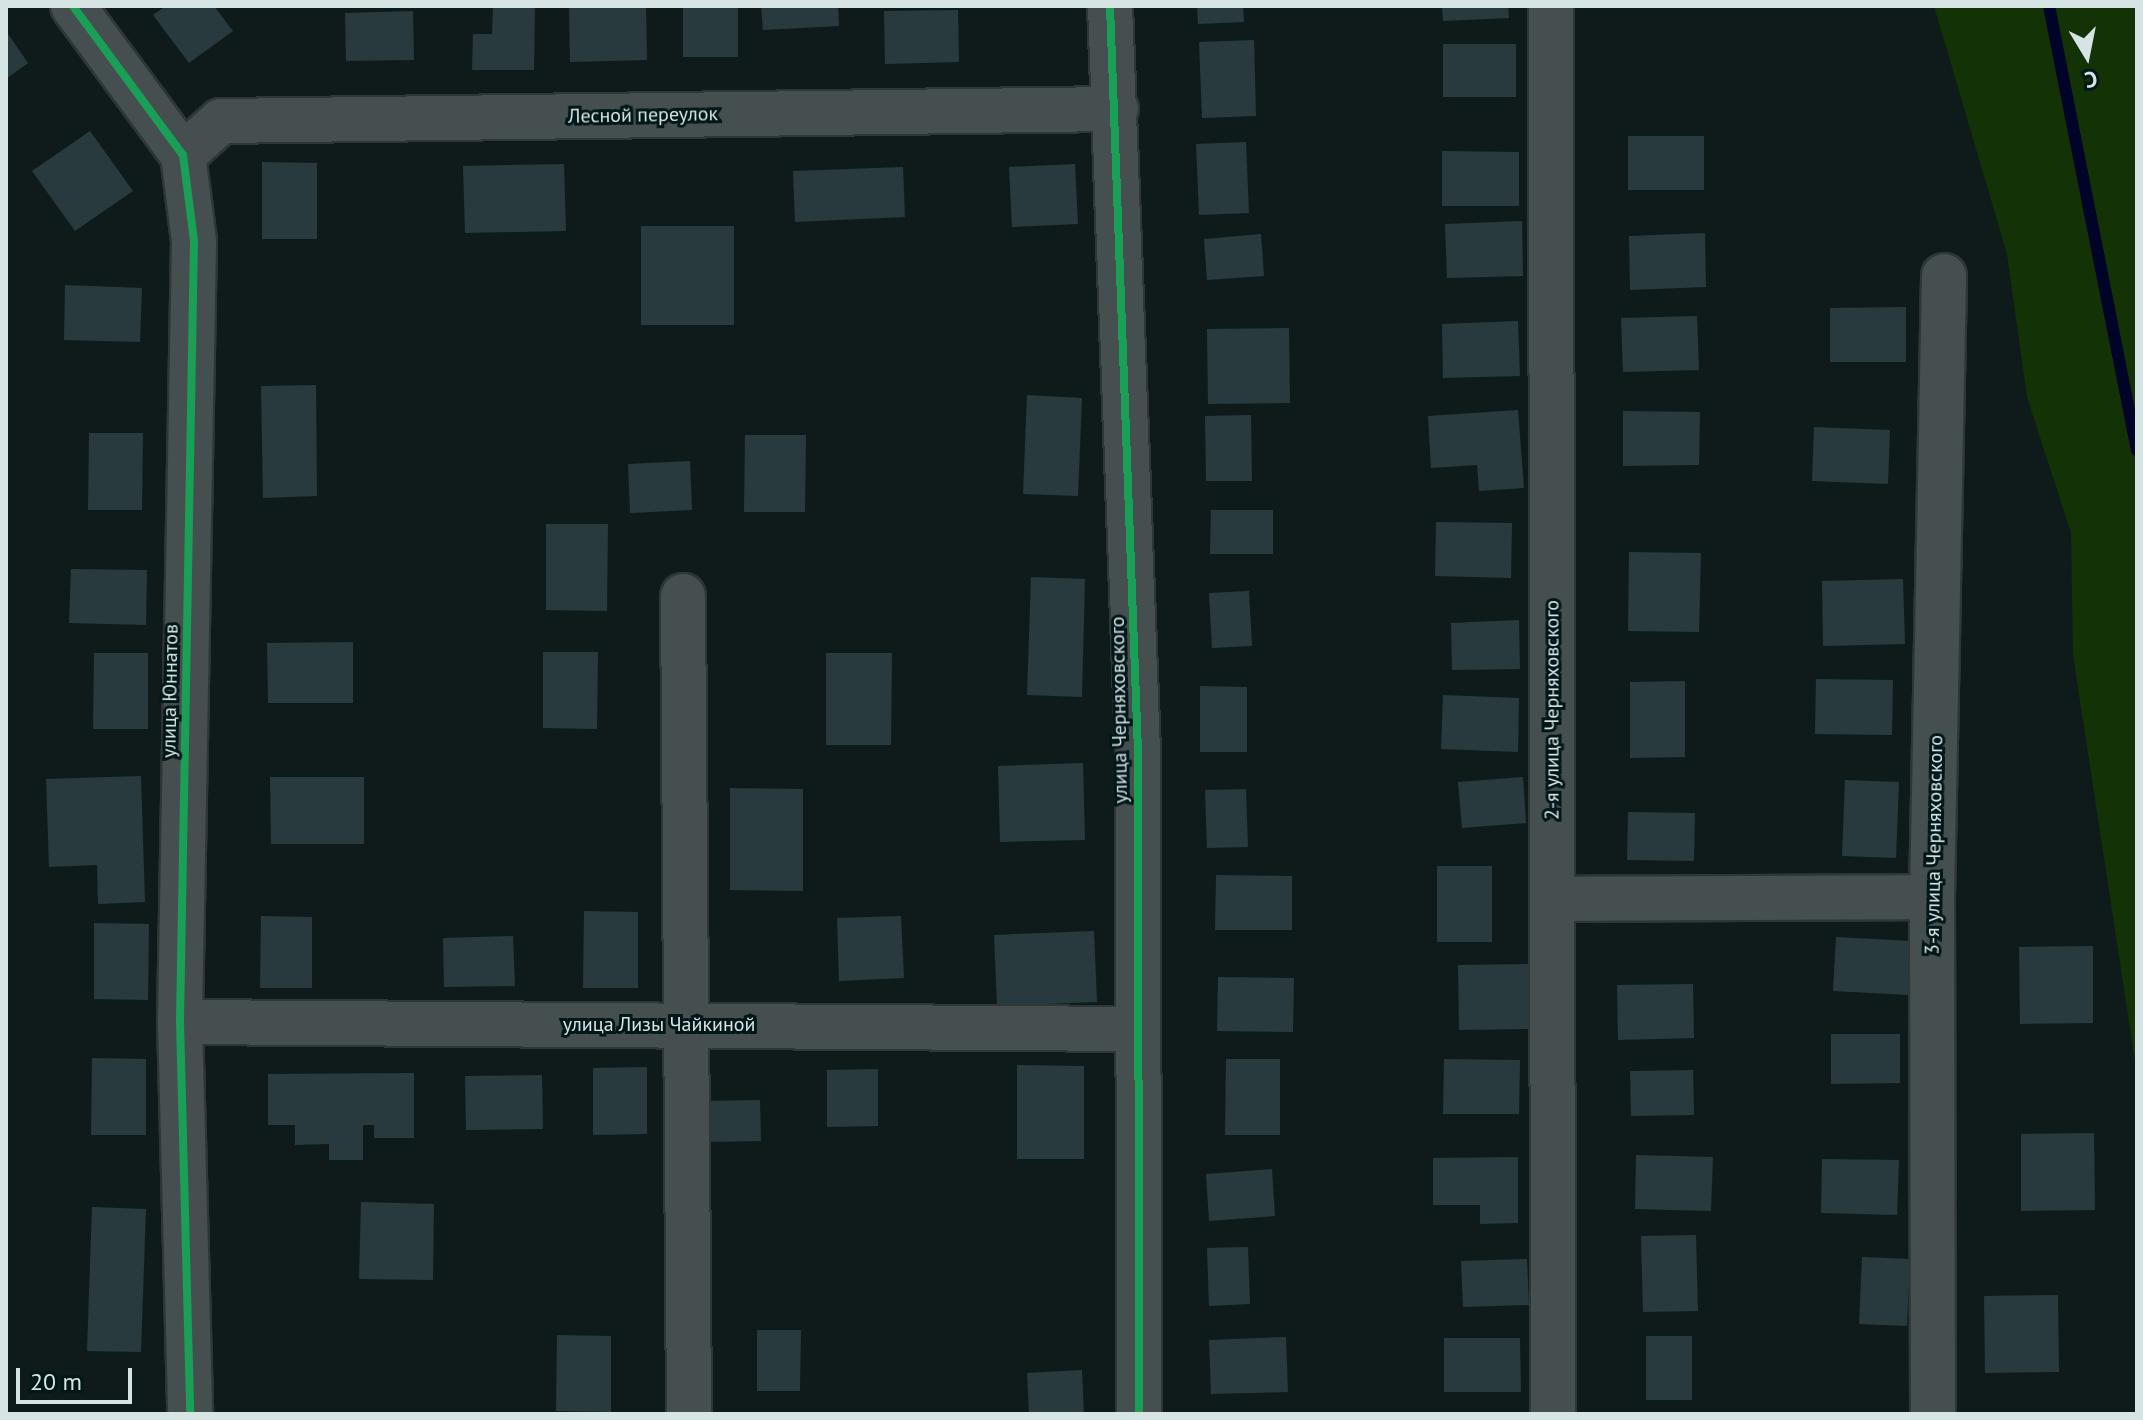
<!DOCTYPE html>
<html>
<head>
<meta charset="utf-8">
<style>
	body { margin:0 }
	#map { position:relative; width:2143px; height:1420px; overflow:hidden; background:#0f1b1b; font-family:"PT Sans",sans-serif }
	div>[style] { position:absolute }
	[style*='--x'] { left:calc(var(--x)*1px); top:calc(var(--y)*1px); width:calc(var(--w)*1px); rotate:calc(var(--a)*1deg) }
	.green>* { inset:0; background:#133205 }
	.stream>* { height:12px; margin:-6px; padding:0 6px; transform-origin:6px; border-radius:6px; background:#010328 }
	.building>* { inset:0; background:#293a3e }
	.roads { filter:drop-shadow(2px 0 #2e3636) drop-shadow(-2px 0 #2e3636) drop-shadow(0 2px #2e3636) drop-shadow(0 -2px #2e3636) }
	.minor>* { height:44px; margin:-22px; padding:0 22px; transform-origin:22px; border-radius:22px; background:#454f4f }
	.cycleway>* { height:8px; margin:-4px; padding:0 4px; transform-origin:4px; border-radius:4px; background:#1a9f57 }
	span { translate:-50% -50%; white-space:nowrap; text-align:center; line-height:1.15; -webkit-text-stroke:6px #021718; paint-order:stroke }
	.street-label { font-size:20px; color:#d7e4e4 }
	.frame { position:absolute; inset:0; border:8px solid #d7e4e4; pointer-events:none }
	.north { position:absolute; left:2047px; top:16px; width:80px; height:80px; -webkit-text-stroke:6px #021718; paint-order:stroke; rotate:170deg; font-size:22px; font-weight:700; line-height:32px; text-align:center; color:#d7e4e4 }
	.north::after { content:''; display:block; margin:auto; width:28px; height:36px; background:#d7e4e4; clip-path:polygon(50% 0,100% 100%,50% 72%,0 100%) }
	.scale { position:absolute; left:16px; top:1368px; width:116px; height:36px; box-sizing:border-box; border:4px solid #d7e4e4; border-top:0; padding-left:10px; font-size:24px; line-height:28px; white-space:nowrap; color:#d7e4e4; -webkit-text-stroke:6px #021718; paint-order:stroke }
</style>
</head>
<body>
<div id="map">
	<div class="green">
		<div style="clip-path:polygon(1934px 6px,2137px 6px,2137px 1074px,2073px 655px,2071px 533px,2027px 397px,2007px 254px)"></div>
	</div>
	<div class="stream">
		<div style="--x:2049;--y:6;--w:453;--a:78.8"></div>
	</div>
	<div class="building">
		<div style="clip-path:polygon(166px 6px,214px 6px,233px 31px,189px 63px,153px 15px)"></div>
		<div style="clip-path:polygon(493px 6px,535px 6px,534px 70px,472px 70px,473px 34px,492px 34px)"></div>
		<div style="clip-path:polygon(646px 6px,647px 60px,570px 62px,569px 7px)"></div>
		<div style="clip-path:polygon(683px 6px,738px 6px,738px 57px,683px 57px)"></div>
		<div style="clip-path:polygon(761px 6px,838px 6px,839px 26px,763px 30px)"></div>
		<div style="clip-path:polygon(1197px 6px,1243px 6px,1244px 22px,1198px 24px)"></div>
		<div style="clip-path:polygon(1442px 6px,1508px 6px,1509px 18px,1443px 21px)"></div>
		<div style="clip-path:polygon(958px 10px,959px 62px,885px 64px,884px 11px)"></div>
		<div style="clip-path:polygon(413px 11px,414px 60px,346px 61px,345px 13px)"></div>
		<div style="clip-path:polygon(6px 31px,28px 63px,6px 79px)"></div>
		<div style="clip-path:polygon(1254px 40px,1256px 116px,1202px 118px,1199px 42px)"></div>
		<div style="clip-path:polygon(1443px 44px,1516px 44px,1516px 97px,1443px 97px)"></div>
		<div style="clip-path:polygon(90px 131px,133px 191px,75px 231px,32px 171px)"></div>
		<div style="clip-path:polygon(1628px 136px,1704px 136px,1704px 190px,1628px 190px)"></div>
		<div style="clip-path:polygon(1246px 142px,1249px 213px,1199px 215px,1196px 144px)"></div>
		<div style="clip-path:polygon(1442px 151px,1519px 152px,1519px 206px,1442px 206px)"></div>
		<div style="clip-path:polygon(262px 162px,317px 163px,317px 239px,262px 239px)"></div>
		<div style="clip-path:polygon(564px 164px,566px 231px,465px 233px,463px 166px)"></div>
		<div style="clip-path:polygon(1075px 164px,1078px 224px,1012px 227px,1009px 167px)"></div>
		<div style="clip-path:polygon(903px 167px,905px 217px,795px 222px,793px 171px)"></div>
		<div style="clip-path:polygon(1522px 221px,1523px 276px,1447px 278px,1445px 224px)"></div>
		<div style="clip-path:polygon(641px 226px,734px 226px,734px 325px,641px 325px)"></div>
		<div style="clip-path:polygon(1705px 233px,1706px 287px,1630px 290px,1629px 236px)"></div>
		<div style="clip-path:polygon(1261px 234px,1264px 276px,1207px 280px,1204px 239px)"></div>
		<div style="clip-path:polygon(65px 285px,142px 288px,140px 342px,64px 340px)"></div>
		<div style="clip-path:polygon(1906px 307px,1906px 362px,1830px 362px,1830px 308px)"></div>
		<div style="clip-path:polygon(1697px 316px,1699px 370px,1623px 372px,1621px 318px)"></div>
		<div style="clip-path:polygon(1518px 321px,1520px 376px,1443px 378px,1442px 324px)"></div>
		<div style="clip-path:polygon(1289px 328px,1290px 403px,1208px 404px,1207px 329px)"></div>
		<div style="clip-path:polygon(316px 385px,317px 496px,263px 498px,261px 386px)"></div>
		<div style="clip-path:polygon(1027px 395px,1082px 398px,1078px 496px,1023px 494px)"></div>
		<div style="clip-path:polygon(1518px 410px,1524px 488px,1479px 491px,1477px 465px,1431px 468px,1428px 416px)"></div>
		<div style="clip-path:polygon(1623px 411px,1700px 412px,1699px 465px,1623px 466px)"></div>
		<div style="clip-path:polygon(1251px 415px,1252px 481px,1206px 481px,1205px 416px)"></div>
		<div style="clip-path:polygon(1814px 427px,1890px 430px,1888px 484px,1812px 481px)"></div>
		<div style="clip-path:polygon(89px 433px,143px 433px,142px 510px,88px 510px)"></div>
		<div style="clip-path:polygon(745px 435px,806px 435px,805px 512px,744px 512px)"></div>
		<div style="clip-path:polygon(690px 461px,692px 510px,630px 513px,628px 464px)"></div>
		<div style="clip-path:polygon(1211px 510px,1273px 510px,1273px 554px,1210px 554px)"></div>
		<div style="clip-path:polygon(1436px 522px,1512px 523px,1511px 578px,1435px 576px)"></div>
		<div style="clip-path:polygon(546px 524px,608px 524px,607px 611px,546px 610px)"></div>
		<div style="clip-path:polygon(1629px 552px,1701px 553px,1699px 632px,1628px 631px)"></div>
		<div style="clip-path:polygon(71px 569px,147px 570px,146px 625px,69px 623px)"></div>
		<div style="clip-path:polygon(1031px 577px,1085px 579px,1082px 697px,1027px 695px)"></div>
		<div style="clip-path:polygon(1903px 579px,1905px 644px,1823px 646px,1822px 581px)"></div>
		<div style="clip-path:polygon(1249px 591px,1252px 646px,1212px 648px,1209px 593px)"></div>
		<div style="clip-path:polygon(1519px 620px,1520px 669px,1452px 670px,1451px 623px)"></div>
		<div style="clip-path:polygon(353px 642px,353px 703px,268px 703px,267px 643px)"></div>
		<div style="clip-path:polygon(543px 652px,598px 652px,597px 729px,543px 728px)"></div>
		<div style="clip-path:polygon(94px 653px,148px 653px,148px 729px,93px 729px)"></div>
		<div style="clip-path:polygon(826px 653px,892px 653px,891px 745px,826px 745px)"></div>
		<div style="clip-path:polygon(1816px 679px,1893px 680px,1892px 735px,1815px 734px)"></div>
		<div style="clip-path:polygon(1685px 681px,1685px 757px,1630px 758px,1630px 682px)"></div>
		<div style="clip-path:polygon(1200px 686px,1247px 687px,1247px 752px,1200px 752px)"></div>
		<div style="clip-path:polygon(1443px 695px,1519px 698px,1518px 752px,1441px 749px)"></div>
		<div style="clip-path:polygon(1083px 763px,1085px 840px,1000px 842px,998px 766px)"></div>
		<div style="clip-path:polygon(141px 776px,145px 902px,98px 904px,97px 865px,49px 867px,46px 779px)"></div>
		<div style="clip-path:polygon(270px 777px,364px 777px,364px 844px,271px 844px)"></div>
		<div style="clip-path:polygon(1523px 777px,1526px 823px,1462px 828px,1458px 782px)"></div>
		<div style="clip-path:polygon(1845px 780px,1899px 782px,1896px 858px,1842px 856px)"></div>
		<div style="clip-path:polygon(730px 788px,803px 789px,803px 891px,730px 890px)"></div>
		<div style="clip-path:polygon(1246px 789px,1248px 847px,1207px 848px,1205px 790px)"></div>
		<div style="clip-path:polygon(1628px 812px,1695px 813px,1694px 861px,1627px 860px)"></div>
		<div style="clip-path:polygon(1437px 866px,1492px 866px,1492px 942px,1437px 942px)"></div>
		<div style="clip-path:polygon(1216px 875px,1292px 876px,1292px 930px,1215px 930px)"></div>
		<div style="clip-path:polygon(584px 911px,638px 912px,638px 988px,583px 988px)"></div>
		<div style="clip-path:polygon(261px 916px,312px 917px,312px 988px,260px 988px)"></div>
		<div style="clip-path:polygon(901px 916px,904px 978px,839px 981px,837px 918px)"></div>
		<div style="clip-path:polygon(94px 923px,149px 924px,148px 1000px,94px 999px)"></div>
		<div style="clip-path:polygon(1094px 931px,1097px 1002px,997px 1006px,994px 935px)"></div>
		<div style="clip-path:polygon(513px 936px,515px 986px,444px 987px,443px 938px)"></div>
		<div style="clip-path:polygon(1836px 937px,1912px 941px,1909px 995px,1833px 991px)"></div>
		<div style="clip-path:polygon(2093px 946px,2093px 1023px,2020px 1024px,2019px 947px)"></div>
		<div style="clip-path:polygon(1529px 964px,1530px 1029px,1459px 1030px,1458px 965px)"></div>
		<div style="clip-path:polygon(1218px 977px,1294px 978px,1293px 1032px,1217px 1031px)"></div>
		<div style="clip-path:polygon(1693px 984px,1694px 1038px,1618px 1040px,1617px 985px)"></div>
		<div style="clip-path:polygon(1831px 1034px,1900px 1034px,1900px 1083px,1831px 1084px)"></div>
		<div style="clip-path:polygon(92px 1058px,146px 1059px,146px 1135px,91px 1135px)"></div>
		<div style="clip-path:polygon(1226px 1059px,1280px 1059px,1280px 1135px,1225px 1135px)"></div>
		<div style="clip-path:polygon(1444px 1059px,1520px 1060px,1519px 1114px,1443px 1114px)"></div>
		<div style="clip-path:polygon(1017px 1065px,1084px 1066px,1084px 1159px,1017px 1159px)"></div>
		<div style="clip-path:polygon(647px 1067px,647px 1134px,593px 1135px,593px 1068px)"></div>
		<div style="clip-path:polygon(878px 1069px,878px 1126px,827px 1127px,827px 1070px)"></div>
		<div style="clip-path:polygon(1693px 1070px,1694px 1115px,1631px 1116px,1630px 1071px)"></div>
		<div style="clip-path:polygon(414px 1073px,414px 1138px,374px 1138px,374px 1125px,363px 1125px,363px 1160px,329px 1160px,329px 1144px,295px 1145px,295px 1125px,268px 1125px,268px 1074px)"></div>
		<div style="clip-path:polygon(542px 1075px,543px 1129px,466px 1130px,465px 1076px)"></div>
		<div style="clip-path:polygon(760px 1100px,761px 1141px,703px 1142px,702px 1101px)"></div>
		<div style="clip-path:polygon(2094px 1133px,2095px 1210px,2021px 1211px,2021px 1134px)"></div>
		<div style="clip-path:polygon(1636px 1155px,1713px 1157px,1711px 1211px,1635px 1209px)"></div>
		<div style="clip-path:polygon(1518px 1157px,1518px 1223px,1480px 1224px,1480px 1205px,1433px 1205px,1433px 1158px)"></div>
		<div style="clip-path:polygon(1822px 1159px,1899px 1160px,1897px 1215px,1821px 1213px)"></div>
		<div style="clip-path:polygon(1272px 1169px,1275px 1216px,1209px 1221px,1206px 1174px)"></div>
		<div style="clip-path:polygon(361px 1202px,434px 1204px,433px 1280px,359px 1279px)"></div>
		<div style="clip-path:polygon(92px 1207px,146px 1209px,141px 1352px,87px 1351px)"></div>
		<div style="clip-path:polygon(1696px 1235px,1698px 1311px,1643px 1312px,1641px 1236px)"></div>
		<div style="clip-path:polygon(1248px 1247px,1250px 1304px,1209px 1306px,1207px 1248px)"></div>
		<div style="clip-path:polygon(1862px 1257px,1910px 1259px,1907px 1326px,1859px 1324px)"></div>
		<div style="clip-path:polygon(1527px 1259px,1529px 1305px,1463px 1307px,1461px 1261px)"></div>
		<div style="clip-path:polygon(2058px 1295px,2059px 1372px,1985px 1373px,1984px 1296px)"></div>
		<div style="clip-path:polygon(757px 1330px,801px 1330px,800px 1391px,757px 1391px)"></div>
		<div style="clip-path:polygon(557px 1335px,611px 1336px,611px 1412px,556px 1411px)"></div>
		<div style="clip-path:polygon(1646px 1336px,1692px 1336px,1692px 1400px,1646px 1400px)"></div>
		<div style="clip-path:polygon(1286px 1337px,1288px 1392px,1211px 1394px,1209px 1340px)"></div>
		<div style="clip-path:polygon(1444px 1338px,1520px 1338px,1521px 1392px,1444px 1392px)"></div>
		<div style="clip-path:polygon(1082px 1370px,1084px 1414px,1029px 1414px,1027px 1373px)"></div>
	</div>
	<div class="roads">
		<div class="minor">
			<div style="--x:73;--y:6;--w:185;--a:53.6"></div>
			<div style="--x:183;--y:155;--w:87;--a:82.7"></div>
			<div style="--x:194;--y:241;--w:781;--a:91.03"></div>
			<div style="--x:180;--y:1022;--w:392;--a:88.5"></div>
			<div style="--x:1110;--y:6;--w:747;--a:87.85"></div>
			<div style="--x:1138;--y:752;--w:662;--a:89.91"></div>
			<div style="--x:1551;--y:6;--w:1408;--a:89.92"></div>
			<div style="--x:183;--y:155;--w:51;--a:-41.8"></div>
			<div style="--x:221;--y:121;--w:895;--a:-0.77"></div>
			<div style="--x:683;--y:596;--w:818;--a:89.58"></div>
			<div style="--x:1552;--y:899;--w:380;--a:-0.3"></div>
			<div style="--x:180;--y:1022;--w:958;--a:0.42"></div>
			<div style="--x:1933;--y:1414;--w:517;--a:-90.11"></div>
			<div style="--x:1932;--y:897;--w:621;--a:-88.89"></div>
		</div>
	</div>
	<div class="cycleway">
		<div style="--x:73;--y:6;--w:185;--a:53.6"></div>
		<div style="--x:183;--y:155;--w:87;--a:82.7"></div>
		<div style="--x:194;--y:241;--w:781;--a:91.03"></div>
		<div style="--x:180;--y:1022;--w:392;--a:88.5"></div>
		<div style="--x:1110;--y:6;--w:747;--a:87.85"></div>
		<div style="--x:1138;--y:752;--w:662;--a:89.91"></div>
	</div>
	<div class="street-label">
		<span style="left:643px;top:115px;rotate:-1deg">Лесной переулок</span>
		<span style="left:170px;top:691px;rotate:-89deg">улица Юннатов</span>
		<span style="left:1119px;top:710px;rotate:-91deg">улица Черняховского</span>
		<span style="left:1552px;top:710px;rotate:-90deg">2-я улица Черняховского</span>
		<span style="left:1934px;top:845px;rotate:-89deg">3-я улица Черняховского</span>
		<span style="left:659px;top:1024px">улица Лизы Чайкиной</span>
	</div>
	<div class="frame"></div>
	<div class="north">С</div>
	<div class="scale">20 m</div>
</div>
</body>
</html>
